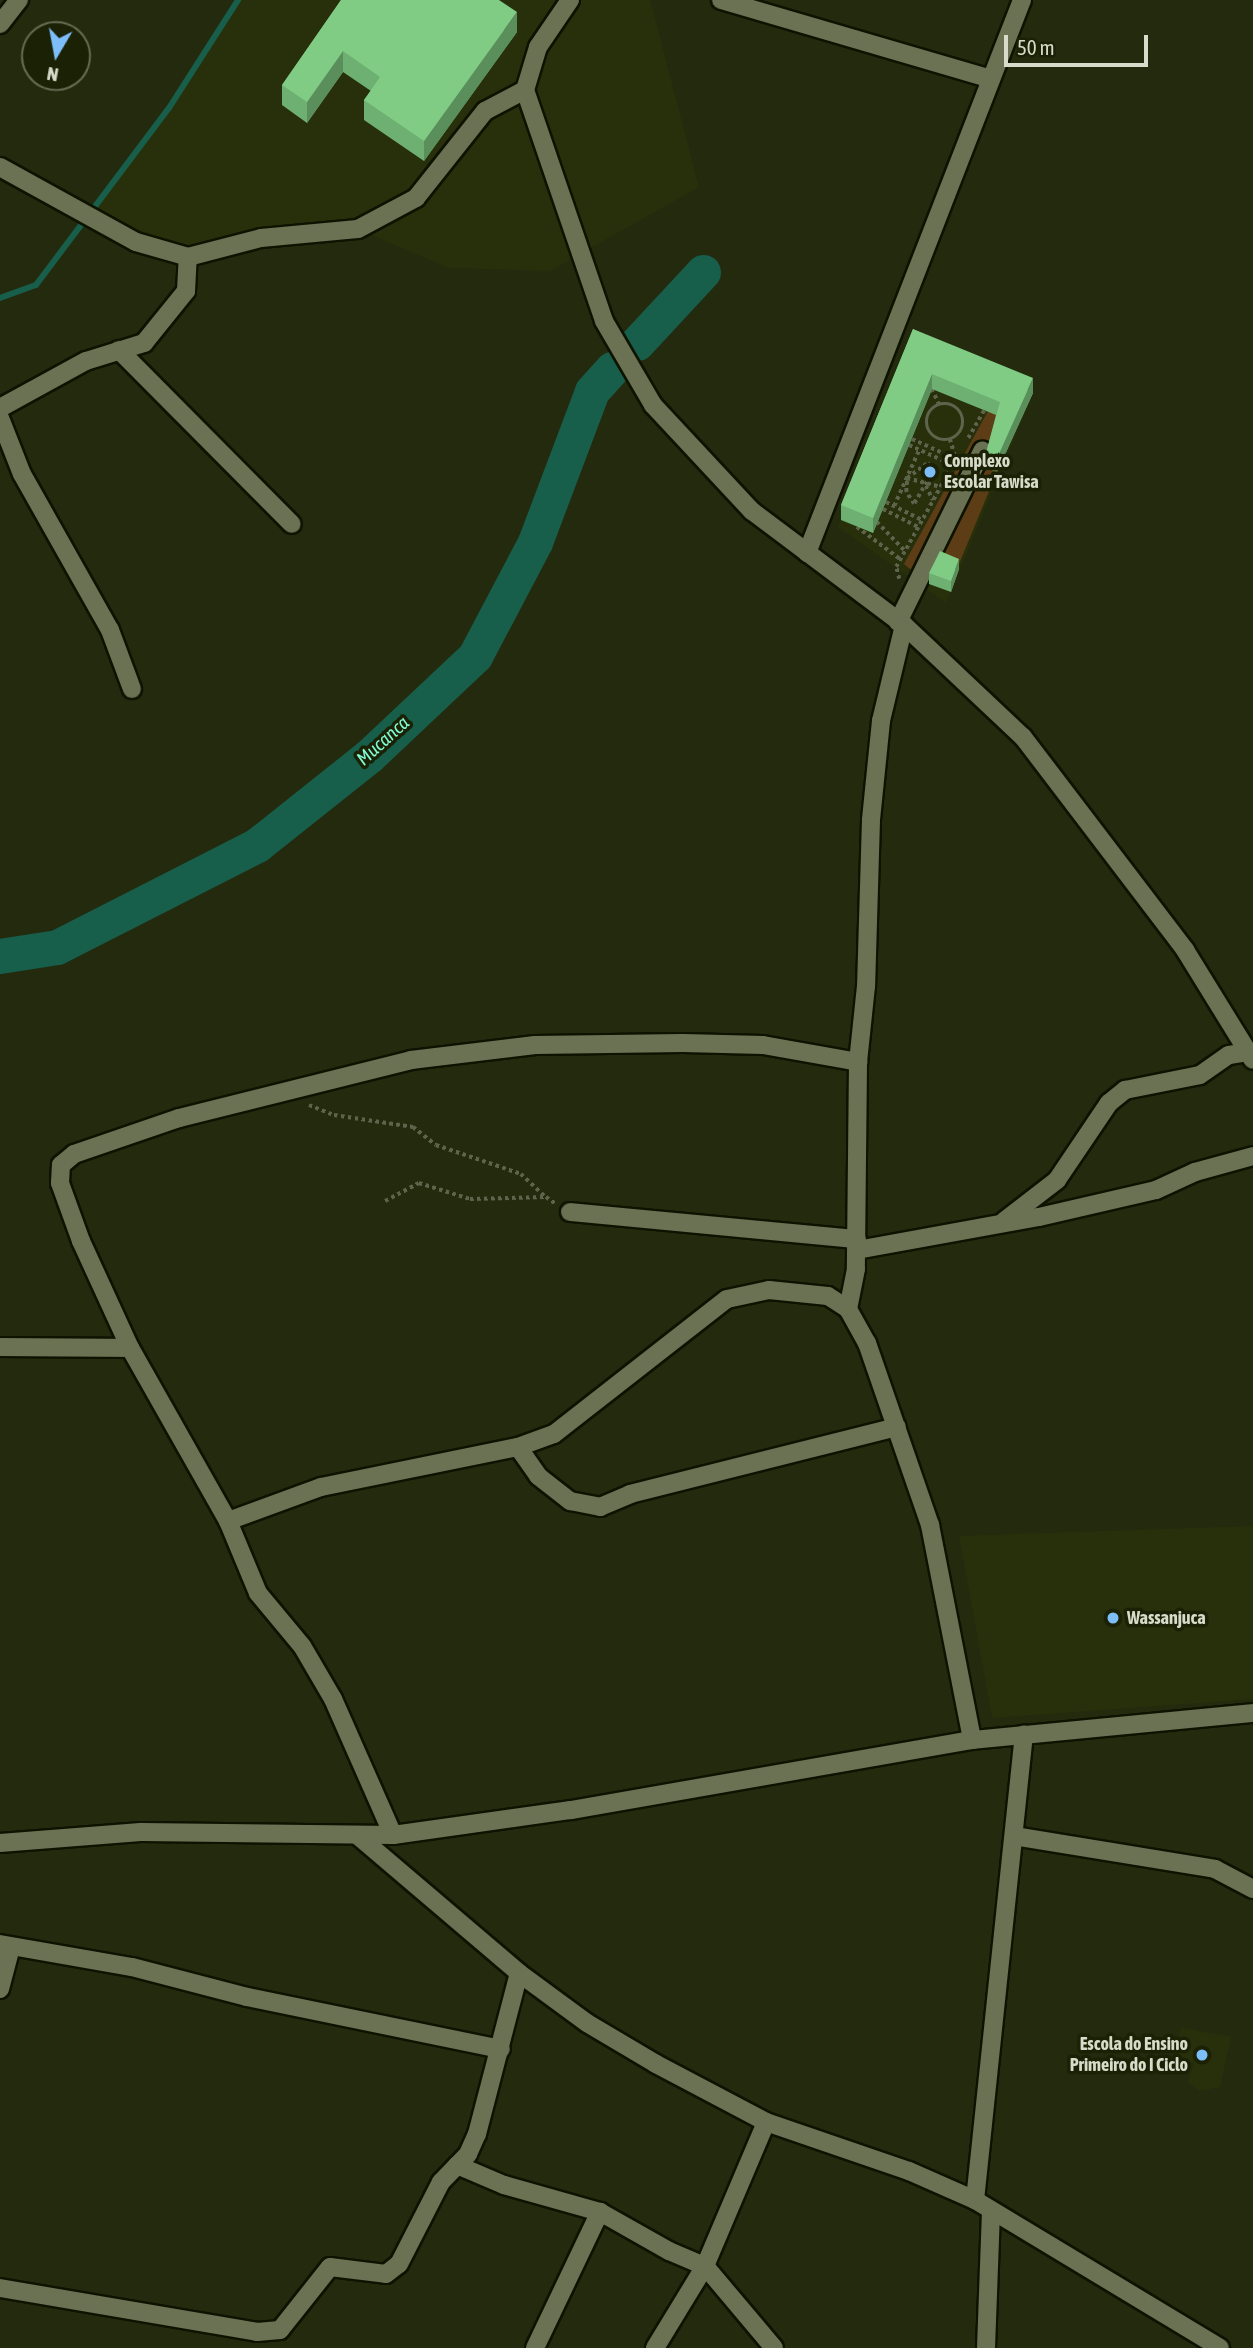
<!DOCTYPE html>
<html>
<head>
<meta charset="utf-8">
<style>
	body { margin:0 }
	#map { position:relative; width:1253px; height:2348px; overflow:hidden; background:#242a0e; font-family:"Asap Condensed",sans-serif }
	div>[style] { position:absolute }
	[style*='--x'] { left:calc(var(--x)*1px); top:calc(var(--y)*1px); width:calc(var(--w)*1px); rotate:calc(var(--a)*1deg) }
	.built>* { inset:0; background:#28300b }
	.green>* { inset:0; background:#5d3d15 }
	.stream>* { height:6px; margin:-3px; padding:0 3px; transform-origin:3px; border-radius:3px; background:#175e4b }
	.river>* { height:35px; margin:-17.5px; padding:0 17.5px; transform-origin:17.5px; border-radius:17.5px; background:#175e4b }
	.path>* { height:3.5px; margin-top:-1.75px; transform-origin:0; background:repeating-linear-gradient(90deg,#5e644c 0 3.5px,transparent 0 7px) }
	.path>.ring { margin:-1.75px; padding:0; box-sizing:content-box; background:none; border:3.5px solid #5e644c; border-radius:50% }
	.roads { filter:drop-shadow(2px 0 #0e1300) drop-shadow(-2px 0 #0e1300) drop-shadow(0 2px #0e1300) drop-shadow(0 -2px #0e1300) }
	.minor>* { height:18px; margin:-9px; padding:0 9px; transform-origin:9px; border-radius:9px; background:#6a7253 }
	.wall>* { inset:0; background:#6eaf72 }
	.shaded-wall>* { inset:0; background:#5a8f5c }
	.building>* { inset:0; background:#80cc84 }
	.dots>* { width:19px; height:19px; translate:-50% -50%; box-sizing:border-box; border:4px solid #1b2104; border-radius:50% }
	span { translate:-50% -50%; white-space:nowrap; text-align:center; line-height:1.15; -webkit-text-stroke:7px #1b2104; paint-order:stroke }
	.poi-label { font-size:18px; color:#d6dbca; font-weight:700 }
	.left { translate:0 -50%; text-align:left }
	.right { translate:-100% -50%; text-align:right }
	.water-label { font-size:19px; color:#80fcd6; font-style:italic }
	.north { position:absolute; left:21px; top:21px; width:70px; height:70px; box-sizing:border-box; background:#1b2104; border:2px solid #666b53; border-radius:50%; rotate:190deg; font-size:19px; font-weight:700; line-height:28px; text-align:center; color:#d6dbca }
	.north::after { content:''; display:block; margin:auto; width:24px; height:32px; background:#7dbef9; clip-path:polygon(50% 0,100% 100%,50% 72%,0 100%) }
	.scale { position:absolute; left:1004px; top:35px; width:144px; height:32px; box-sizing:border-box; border:4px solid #d6dbca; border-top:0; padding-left:9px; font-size:21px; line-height:24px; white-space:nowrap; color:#d6dbca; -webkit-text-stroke:5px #1b2104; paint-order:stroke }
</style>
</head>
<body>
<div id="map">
	<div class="built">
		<div style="clip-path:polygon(238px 0,650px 0,699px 187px,550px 271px,449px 268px,358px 229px,188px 257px,88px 216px,169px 108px)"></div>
		<div style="clip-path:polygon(913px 344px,1033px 393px,946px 603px,838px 527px)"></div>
		<div style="clip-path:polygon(1253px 1526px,1253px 1699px,992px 1718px,959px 1536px)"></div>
		<div style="clip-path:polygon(1181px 2028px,1231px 2037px,1220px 2087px,1199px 2091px,1188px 2082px,1194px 2063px,1175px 2060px)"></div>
	</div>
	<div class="green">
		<div style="clip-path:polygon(988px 411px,1000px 416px,989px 444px,981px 442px,915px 573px,904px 564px)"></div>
		<div style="clip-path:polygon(980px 466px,997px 472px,959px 564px,942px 554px)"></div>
	</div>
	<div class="stream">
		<div style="--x:0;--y:298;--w:38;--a:-20"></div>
		<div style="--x:36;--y:285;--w:221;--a:-53.1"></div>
		<div style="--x:169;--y:108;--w:128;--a:-57.4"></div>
	</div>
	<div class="river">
		<div style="--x:637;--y:343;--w:97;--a:-47.1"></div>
		<div style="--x:0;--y:956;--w:58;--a:-9"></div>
		<div style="--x:57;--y:947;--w:225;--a:-27"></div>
		<div style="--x:257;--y:845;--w:143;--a:-38.5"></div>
		<div style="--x:369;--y:756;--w:146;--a:-43.3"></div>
		<div style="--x:475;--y:656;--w:129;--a:-62.2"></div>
		<div style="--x:535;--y:542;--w:161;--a:-69.3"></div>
		<div style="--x:592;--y:391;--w:30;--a:-48"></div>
	</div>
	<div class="path">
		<div style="--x:932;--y:389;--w:17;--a:65"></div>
		<div class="ring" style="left:927px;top:404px;width:32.5px;height:32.5px"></div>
		<div style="--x:968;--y:438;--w:32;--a:-60"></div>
		<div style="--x:912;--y:439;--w:48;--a:24.4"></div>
		<div style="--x:950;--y:439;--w:21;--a:73"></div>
		<div style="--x:909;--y:445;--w:48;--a:24.4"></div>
		<div style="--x:928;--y:463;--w:9;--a:49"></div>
		<div style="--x:934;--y:470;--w:39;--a:120"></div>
		<div style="--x:914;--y:504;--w:14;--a:-124"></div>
		<div style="--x:906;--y:492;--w:14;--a:-86"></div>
		<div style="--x:907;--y:478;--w:26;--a:-36"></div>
		<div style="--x:907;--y:478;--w:34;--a:15"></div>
		<div style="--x:926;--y:486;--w:16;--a:63"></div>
		<div style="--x:886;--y:502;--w:40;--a:26.6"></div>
		<div style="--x:894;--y:506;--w:61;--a:-65.9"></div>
		<div style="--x:883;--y:509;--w:39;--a:27"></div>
		<div style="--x:877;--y:522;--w:40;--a:46"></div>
		<div style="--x:857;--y:527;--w:54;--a:36.7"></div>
		<div style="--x:899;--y:579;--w:12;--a:-104"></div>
		<div style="--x:896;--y:567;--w:115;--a:-61"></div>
		<div style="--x:309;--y:1105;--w:27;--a:22"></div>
		<div style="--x:334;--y:1115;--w:80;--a:8.6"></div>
		<div style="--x:413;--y:1127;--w:29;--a:38"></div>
		<div style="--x:436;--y:1145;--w:90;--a:18.8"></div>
		<div style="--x:521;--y:1174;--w:34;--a:43"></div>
		<div style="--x:385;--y:1201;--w:38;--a:-28"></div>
		<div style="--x:419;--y:1183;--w:53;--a:17.4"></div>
		<div style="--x:470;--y:1199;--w:76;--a:-1.5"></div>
		<div style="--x:546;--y:1197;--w:12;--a:35"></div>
	</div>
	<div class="roads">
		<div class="minor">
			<div style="--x:570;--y:0;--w:57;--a:124.2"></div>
			<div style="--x:538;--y:47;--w:45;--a:106.8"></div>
			<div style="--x:525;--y:90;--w:244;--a:71.1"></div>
			<div style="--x:604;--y:321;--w:97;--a:59.7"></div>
			<div style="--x:653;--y:405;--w:145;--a:47"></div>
			<div style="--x:752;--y:511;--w:190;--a:36.9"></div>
			<div style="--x:904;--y:625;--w:163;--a:43.3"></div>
			<div style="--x:1023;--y:737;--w:268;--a:52.7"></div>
			<div style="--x:1185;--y:950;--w:129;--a:58.3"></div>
			<div style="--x:721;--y:0;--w:281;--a:16.3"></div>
			<div style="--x:0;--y:24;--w:31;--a:-52"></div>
			<div style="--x:0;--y:167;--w:155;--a:28.9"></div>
			<div style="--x:136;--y:242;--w:54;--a:16.1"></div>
			<div style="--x:188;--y:257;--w:75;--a:-14.6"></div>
			<div style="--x:261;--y:238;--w:97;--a:-5.3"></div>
			<div style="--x:358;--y:229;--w:66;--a:-28.1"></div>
			<div style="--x:416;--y:198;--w:111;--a:-51.6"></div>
			<div style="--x:485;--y:111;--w:45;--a:-27.7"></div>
			<div style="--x:119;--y:350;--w:245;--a:45.2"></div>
			<div style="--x:0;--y:408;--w:98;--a:-28.7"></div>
			<div style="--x:86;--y:361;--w:61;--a:-17.2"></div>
			<div style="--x:144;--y:343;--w:67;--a:-51.1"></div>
			<div style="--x:186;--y:291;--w:34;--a:-87"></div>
			<div style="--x:0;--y:418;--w:60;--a:68.6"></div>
			<div style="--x:22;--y:474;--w:179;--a:60.6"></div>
			<div style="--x:110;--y:630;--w:63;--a:69.6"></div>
			<div style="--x:807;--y:553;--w:593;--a:-68.75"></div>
			<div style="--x:898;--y:622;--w:191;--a:-63.8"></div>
			<div style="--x:904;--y:625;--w:99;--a:103.5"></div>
			<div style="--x:881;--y:721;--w:100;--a:95.8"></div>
			<div style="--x:871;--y:820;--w:166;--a:91.7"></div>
			<div style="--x:866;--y:986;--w:76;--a:96"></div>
			<div style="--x:858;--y:1062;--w:207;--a:90.6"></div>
			<div style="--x:856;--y:1269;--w:41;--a:101.3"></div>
			<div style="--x:848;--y:1309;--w:39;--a:61"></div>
			<div style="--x:867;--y:1343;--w:193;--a:70.9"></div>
			<div style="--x:930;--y:1525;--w:219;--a:78.9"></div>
			<div style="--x:570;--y:1212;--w:288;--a:5.4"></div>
			<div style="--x:1004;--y:1221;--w:67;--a:-37.7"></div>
			<div style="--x:1057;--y:1180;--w:93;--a:-56"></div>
			<div style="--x:1109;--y:1103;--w:21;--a:-39"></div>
			<div style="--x:1125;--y:1090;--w:76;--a:-11.3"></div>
			<div style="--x:1200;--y:1075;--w:35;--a:-35"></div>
			<div style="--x:1229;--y:1055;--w:19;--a:-9"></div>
			<div style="--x:857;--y:1250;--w:185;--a:-10.3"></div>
			<div style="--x:1039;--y:1217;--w:120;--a:-13"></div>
			<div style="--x:1156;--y:1190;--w:43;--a:-24.8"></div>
			<div style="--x:1195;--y:1172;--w:60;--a:-15.4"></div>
			<div style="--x:0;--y:1347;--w:130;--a:0.4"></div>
			<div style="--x:518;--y:1447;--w:35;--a:55"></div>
			<div style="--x:538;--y:1476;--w:41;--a:38"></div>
			<div style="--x:570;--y:1501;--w:31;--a:11"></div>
			<div style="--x:600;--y:1507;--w:33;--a:-23"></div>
			<div style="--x:630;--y:1494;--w:275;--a:-14.1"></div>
			<div style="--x:228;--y:1521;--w:99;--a:-20.1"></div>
			<div style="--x:321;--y:1487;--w:201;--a:-11.5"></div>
			<div style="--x:518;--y:1447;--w:38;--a:-20"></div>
			<div style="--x:554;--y:1434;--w:219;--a:-38"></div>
			<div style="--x:727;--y:1299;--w:43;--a:-12.1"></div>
			<div style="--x:769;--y:1290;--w:59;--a:5.8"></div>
			<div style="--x:828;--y:1296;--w:24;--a:33"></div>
			<div style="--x:357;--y:1835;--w:213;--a:40.4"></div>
			<div style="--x:519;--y:1973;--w:84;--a:36.3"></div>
			<div style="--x:587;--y:2023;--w:80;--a:30.7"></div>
			<div style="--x:656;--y:2064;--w:124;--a:27.8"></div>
			<div style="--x:766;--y:2122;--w:151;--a:18.9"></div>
			<div style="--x:909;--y:2171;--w:72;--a:23.7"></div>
			<div style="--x:975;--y:2200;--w:286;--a:31.1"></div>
			<div style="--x:393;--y:1835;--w:149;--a:-113.8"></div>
			<div style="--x:333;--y:1699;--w:61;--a:-120.3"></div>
			<div style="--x:302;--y:1646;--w:69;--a:-129.7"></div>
			<div style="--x:258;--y:1593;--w:78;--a:-112.6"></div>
			<div style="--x:228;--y:1521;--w:199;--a:-119.5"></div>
			<div style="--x:130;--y:1348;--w:118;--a:-114.6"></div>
			<div style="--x:81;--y:1241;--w:62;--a:-109.9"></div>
			<div style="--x:60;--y:1183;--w:18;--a:-87"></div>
			<div style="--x:61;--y:1165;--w:17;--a:-40"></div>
			<div style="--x:74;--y:1154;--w:111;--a:-18.9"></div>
			<div style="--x:179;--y:1118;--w:239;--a:-14"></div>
			<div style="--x:411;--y:1060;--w:125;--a:-6.9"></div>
			<div style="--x:535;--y:1045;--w:148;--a:-0.8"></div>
			<div style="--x:683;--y:1043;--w:80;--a:1.4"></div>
			<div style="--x:763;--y:1045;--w:97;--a:10.1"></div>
			<div style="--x:1014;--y:1836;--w:204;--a:9.3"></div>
			<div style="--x:1215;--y:1869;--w:43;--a:27.8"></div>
			<div style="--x:0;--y:1843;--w:141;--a:-4.5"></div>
			<div style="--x:141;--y:1832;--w:252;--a:0.7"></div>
			<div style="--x:393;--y:1835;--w:180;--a:-8"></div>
			<div style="--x:571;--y:1810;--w:407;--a:-9.9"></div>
			<div style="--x:972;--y:1740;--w:282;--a:-5.5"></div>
			<div style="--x:0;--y:1944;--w:134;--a:9.9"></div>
			<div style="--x:132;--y:1967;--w:119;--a:14.6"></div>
			<div style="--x:247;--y:1997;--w:259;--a:11.6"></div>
			<div style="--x:0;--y:1989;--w:43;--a:-75.3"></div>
			<div style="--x:457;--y:2165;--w:51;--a:23.1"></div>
			<div style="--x:504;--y:2185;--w:100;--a:15.7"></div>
			<div style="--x:600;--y:2212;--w:79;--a:29.5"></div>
			<div style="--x:669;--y:2251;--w:39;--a:23"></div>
			<div style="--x:705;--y:2266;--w:107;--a:49.9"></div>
			<div style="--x:975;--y:2200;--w:468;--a:-84"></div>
			<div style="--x:0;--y:2288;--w:261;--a:9.7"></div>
			<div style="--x:257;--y:2332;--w:23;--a:-5"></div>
			<div style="--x:280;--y:2330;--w:80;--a:-51.6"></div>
			<div style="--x:330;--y:2267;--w:56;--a:7.1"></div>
			<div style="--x:386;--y:2274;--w:16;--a:-38"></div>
			<div style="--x:399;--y:2264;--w:92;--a:-62.9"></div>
			<div style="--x:441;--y:2182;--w:39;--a:-46"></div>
			<div style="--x:468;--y:2154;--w:22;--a:-66"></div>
			<div style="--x:477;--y:2134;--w:166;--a:-75.4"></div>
			<div style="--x:535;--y:2348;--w:151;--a:-64.5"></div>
			<div style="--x:655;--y:2348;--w:96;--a:-58.6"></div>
			<div style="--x:705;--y:2266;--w:156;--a:-67"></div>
			<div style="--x:986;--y:2348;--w:138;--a:-87.9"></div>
		</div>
	</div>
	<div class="wall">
		<div style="clip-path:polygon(341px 0,517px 32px,424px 161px,364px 120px,364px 100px,371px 91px,343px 72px,307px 123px,282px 105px,282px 85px)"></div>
		<div style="clip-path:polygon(913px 329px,1033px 393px,997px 472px,986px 468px,986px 453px,996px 415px,932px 389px,873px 533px,841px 520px,841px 505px)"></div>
		<div style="clip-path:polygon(959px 569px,951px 592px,929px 584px,929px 573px)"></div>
	</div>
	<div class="shaded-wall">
		<div style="clip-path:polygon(517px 12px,517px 32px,424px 161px,424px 141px)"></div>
		<div style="clip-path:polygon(343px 51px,343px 72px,307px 123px,307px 102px)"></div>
		<div style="clip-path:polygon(932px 374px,932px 389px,873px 533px,873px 518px)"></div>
		<div style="clip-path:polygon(1033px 378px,1033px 393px,997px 472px,997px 458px)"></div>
		<div style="clip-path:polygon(959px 559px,959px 569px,951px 592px,951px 581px)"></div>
	</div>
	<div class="building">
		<div style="clip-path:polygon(341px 0,499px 0,517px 12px,424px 141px,364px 100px,380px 77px,343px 51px,307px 102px,282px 85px)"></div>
		<div style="clip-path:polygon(913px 329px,1033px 378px,997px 458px,986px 453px,1000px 402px,932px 374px,873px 518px,841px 505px)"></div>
		<div style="clip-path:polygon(940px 551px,959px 559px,951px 581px,929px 573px)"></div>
	</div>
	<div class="dots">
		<div style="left:930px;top:472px;background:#7dbef9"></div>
		<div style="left:1113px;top:1618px;background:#7dbef9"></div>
		<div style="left:1202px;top:2055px;background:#7dbef9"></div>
	</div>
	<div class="poi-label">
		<span class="left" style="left:944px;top:472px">Complexo<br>Escolar Tawisa</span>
		<span class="left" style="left:1127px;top:1618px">Wassanjuca</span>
		<span class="right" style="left:1188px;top:2055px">Escola do Ensino<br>Primeiro do I Ciclo</span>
	</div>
	<div class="water-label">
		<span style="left:383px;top:741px;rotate:-42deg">Mucanca</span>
	</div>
	<div class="north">N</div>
	<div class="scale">50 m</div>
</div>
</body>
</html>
